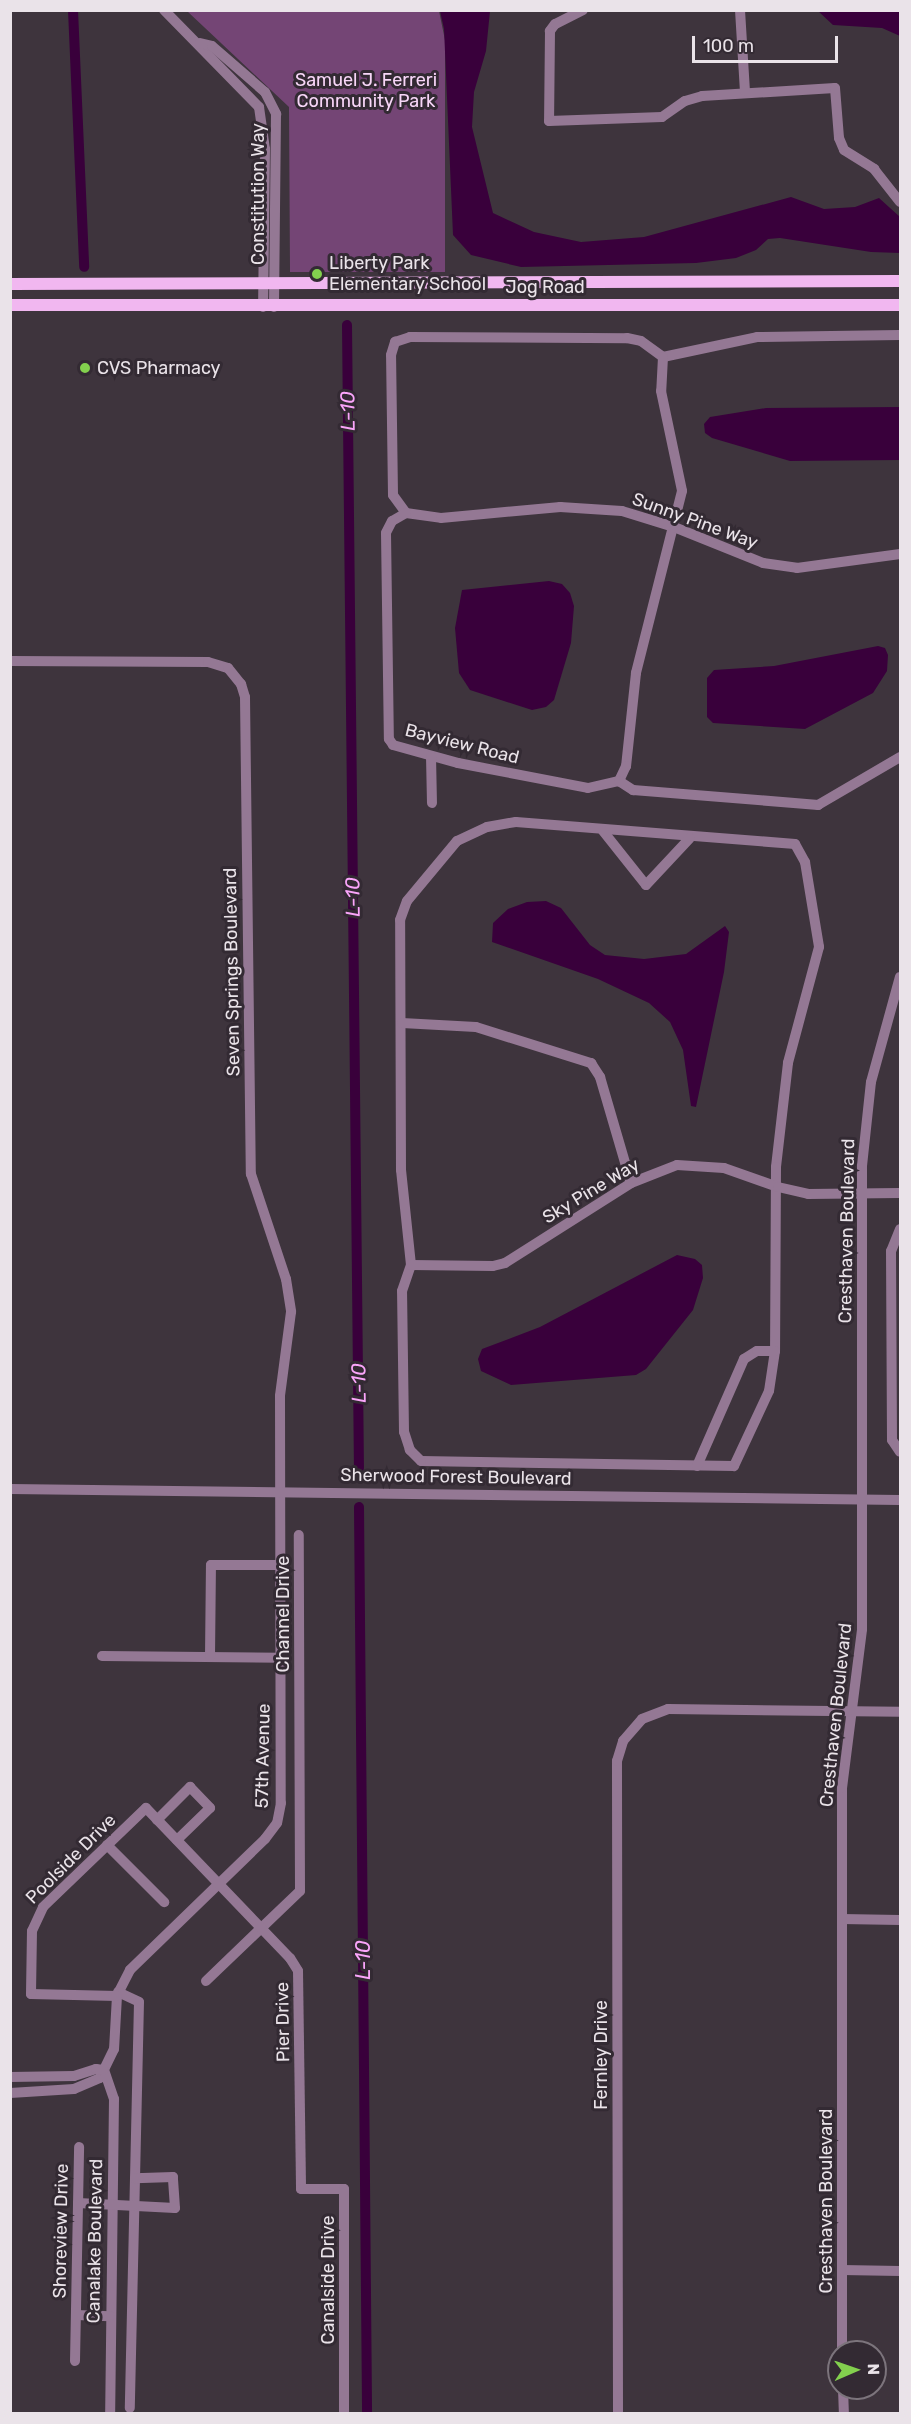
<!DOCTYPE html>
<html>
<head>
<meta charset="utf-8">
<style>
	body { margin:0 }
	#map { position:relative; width:911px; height:2424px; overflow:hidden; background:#3e343d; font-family:Rubik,sans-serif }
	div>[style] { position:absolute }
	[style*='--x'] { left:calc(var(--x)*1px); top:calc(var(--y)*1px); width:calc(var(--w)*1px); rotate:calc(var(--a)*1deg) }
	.green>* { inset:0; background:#744575 }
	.water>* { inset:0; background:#39003b }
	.canal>* { height:10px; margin:-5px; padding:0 5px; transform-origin:5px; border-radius:5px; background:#39003b }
	.minor>* { height:10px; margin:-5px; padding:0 5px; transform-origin:5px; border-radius:5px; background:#947894 }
	.major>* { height:12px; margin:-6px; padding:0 6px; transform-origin:6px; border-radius:6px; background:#f1b7f0 }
	.dots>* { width:16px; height:16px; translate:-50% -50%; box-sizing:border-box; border:3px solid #332a33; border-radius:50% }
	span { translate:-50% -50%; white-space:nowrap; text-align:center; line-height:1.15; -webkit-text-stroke:6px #332a33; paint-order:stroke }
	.park-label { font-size:18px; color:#f8d6f8 }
	.street-label { font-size:18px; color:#eae3e9 }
	.poi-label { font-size:18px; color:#eae3e9 }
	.left { translate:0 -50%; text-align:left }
	.water-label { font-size:20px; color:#faa5fa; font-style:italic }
	.frame { position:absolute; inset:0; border:12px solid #eae3e9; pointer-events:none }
	.north { position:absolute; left:827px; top:2340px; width:60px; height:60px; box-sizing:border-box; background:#332a33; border:2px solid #7c747c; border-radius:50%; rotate:88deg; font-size:16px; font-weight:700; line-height:24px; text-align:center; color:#eae3e9 }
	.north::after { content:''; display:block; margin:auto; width:21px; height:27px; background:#83d04e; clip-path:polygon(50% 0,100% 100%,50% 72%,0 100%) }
	.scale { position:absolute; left:692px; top:36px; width:146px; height:27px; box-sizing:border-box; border:3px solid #eae3e9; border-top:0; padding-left:8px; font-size:18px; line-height:21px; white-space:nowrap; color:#eae3e9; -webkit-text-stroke:4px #332a33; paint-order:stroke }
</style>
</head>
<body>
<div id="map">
	<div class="green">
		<div style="clip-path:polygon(187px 11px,439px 11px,445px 40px,445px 272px,290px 272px,289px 107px)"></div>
	</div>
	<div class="water">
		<div style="clip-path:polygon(440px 11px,490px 11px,486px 51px,474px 92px,472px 127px,493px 213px,534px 232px,581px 242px,644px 237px,791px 197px,824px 209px,855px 207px,879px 198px,900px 217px,900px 253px,871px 252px,780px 238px,768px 239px,756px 250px,736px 258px,696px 263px,521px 267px,471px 255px,453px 235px,444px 29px)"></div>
		<div style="clip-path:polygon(818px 11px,900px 11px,900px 36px,882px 28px,833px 25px)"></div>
		<div style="clip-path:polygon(900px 407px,900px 460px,790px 461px,712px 438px,705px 433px,704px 424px,710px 417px,766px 408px)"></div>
		<div style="clip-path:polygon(549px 581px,562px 584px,570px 593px,574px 606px,571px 643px,554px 700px,546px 707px,532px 710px,470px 690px,459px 673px,455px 628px,462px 590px)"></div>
		<div style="clip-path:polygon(878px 646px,885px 648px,888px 655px,887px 671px,873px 693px,805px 729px,713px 723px,707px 717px,707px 678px,714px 670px,774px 666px)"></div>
		<div style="clip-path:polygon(546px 901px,561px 908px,590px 945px,605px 955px,644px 959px,686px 954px,725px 926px,729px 932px,724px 972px,696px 1107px,691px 1106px,683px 1050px,670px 1022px,649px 1003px,598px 979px,492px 942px,493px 923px,508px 909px,527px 902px)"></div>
		<div style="clip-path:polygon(677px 1255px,695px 1259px,702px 1265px,703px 1278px,693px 1310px,646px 1369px,636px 1375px,511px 1385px,481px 1371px,478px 1359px,482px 1349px,540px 1327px)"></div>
	</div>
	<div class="canal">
		<div style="--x:73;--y:10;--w:257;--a:87.5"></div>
		<div style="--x:347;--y:325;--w:1143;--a:89.4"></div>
		<div style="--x:359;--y:1507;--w:907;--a:89.49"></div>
	</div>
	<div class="minor">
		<div style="--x:164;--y:10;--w:136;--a:45.6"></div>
		<div style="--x:259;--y:107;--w:42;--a:81.9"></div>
		<div style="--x:265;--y:149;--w:158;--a:90.7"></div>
		<div style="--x:583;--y:10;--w:31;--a:153"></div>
		<div style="--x:555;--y:24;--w:9;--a:126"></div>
		<div style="--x:550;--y:31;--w:90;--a:90.6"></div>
		<div style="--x:549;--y:121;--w:113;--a:-2"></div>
		<div style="--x:662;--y:117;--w:28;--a:-35"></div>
		<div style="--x:685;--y:101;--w:18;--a:-16"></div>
		<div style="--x:702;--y:96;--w:133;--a:-3.4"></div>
		<div style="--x:835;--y:88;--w:50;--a:85.4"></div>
		<div style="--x:839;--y:138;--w:13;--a:67"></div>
		<div style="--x:844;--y:150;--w:36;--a:32"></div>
		<div style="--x:874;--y:169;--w:42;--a:51.8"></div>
		<div style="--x:740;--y:10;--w:81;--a:86.5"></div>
		<div style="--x:200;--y:43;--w:12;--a:14"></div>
		<div style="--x:212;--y:46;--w:70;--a:41"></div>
		<div style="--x:265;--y:92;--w:25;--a:63"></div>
		<div style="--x:276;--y:114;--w:193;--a:90.6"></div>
		<div style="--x:663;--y:357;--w:96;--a:-12"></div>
		<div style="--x:757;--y:337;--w:143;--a:-0.8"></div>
		<div style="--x:406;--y:513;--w:22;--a:-126"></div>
		<div style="--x:393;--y:495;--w:140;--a:-90.8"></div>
		<div style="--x:391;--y:355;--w:14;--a:-73"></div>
		<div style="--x:395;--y:342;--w:16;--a:-18"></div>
		<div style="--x:410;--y:337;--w:217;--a:0.3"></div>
		<div style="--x:627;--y:338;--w:14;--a:12"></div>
		<div style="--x:641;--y:341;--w:27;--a:36"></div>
		<div style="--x:663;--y:357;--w:34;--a:93"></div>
		<div style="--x:661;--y:391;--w:102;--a:78.1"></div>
		<div style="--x:682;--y:491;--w:188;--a:104.2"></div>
		<div style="--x:636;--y:673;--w:94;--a:96.1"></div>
		<div style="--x:626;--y:766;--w:17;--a:115"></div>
		<div style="--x:406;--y:513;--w:35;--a:8"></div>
		<div style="--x:441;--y:518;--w:120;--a:-5.3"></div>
		<div style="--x:560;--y:507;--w:62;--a:3.7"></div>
		<div style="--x:622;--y:511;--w:54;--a:17.1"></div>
		<div style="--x:674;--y:527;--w:96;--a:22"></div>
		<div style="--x:763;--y:563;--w:34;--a:8"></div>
		<div style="--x:797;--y:568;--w:104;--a:-7.7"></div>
		<div style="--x:406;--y:513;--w:16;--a:150"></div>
		<div style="--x:392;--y:521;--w:13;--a:117"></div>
		<div style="--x:386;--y:533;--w:206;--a:89.2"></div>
		<div style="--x:389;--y:739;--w:7;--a:56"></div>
		<div style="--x:393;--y:745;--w:67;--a:15.5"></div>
		<div style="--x:458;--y:763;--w:132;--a:10.9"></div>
		<div style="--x:588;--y:788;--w:32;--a:-13"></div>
		<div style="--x:10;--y:661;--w:198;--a:0.3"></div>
		<div style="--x:208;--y:662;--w:21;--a:17"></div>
		<div style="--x:228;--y:668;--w:21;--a:51"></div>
		<div style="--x:241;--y:684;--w:14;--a:73"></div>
		<div style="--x:245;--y:697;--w:477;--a:89.3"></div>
		<div style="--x:251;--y:1174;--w:111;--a:71.6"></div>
		<div style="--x:286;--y:1279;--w:33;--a:81"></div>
		<div style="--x:291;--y:1312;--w:85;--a:97.5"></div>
		<div style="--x:280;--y:1396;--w:407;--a:89.9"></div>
		<div style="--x:281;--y:1803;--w:20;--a:101"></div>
		<div style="--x:277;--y:1823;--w:20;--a:127"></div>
		<div style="--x:265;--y:1839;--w:188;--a:135.9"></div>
		<div style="--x:130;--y:1970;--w:29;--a:117"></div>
		<div style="--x:117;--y:1996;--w:53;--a:93.2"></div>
		<div style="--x:114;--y:2049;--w:32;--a:116"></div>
		<div style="--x:100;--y:2078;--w:28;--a:157"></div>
		<div style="--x:74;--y:2089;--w:64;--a:176.4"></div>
		<div style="--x:431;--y:756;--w:47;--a:88.8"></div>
		<div style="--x:619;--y:781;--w:17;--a:33"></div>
		<div style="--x:633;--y:790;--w:186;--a:4.6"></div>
		<div style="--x:818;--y:805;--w:95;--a:-30.3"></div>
		<div style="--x:516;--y:822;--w:280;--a:4.5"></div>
		<div style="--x:795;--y:844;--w:21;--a:61"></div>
		<div style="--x:805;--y:862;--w:86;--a:80.6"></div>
		<div style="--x:819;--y:947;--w:120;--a:105"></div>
		<div style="--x:788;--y:1063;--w:105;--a:96.6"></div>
		<div style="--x:776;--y:1167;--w:184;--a:90.3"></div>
		<div style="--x:775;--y:1351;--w:40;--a:98.5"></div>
		<div style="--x:769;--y:1391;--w:83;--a:115"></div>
		<div style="--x:734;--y:1466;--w:313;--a:-179.1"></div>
		<div style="--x:421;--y:1461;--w:16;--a:-135"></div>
		<div style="--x:410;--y:1450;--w:19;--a:-108"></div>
		<div style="--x:404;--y:1432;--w:141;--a:-90.8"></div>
		<div style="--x:402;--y:1291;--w:28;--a:-71"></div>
		<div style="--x:411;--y:1265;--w:96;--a:-96"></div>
		<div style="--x:401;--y:1170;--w:250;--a:-90.2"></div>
		<div style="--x:400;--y:920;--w:20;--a:-70"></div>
		<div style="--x:407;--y:901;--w:78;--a:-50.2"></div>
		<div style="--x:457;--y:841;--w:33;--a:-25"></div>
		<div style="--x:487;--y:827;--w:29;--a:-10"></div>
		<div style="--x:603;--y:831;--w:69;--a:51.5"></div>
		<div style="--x:646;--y:885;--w:64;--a:-46.9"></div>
		<div style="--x:402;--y:1023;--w:74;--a:3.1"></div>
		<div style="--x:476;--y:1027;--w:121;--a:17.4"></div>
		<div style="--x:591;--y:1063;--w:17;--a:57"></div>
		<div style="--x:600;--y:1077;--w:110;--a:73.7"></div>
		<div style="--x:900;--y:1229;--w:24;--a:112"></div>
		<div style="--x:891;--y:1251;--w:189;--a:89.7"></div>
		<div style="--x:892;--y:1440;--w:14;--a:56"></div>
		<div style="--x:411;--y:1265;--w:82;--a:0.7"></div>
		<div style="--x:493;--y:1266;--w:12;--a:-14"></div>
		<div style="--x:505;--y:1263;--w:149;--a:-32.4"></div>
		<div style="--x:631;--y:1183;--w:49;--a:-21.4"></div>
		<div style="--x:677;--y:1165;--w:47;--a:3.7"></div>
		<div style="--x:724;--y:1168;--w:57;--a:19.4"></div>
		<div style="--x:778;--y:1187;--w:31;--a:13"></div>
		<div style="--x:808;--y:1194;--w:92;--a:-0.6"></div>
		<div style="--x:697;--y:1466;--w:117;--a:-66.3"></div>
		<div style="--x:744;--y:1359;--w:15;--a:-32"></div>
		<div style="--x:757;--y:1351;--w:18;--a:0"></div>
		<div style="--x:10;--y:1489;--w:890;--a:0.71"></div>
		<div style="--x:102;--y:1656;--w:179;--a:0.6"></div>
		<div style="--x:210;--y:1657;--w:92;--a:-89.4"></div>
		<div style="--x:211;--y:1565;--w:70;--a:0"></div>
		<div style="--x:157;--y:1820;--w:47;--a:-45"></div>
		<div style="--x:190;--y:1787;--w:29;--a:46"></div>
		<div style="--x:210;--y:1808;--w:46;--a:135.9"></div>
		<div style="--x:107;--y:1845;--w:81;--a:45"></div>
		<div style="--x:842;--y:1919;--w:58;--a:1"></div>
		<div style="--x:206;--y:1981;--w:130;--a:-43.8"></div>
		<div style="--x:300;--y:1891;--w:356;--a:-90.2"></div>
		<div style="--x:118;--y:1992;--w:23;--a:25"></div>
		<div style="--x:139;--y:2002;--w:406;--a:91.3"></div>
		<div style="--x:117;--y:1996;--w:86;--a:-178.7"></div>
		<div style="--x:31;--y:1994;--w:63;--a:-89.1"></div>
		<div style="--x:32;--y:1931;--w:26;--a:-65"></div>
		<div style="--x:43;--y:1907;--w:143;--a:-43.9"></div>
		<div style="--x:146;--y:1808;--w:208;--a:46.2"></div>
		<div style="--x:290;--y:1958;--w:15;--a:58"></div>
		<div style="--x:298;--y:1971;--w:218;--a:89.2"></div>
		<div style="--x:301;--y:2189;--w:43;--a:0"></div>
		<div style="--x:344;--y:2189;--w:225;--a:90"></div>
		<div style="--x:104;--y:2070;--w:31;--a:71"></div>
		<div style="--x:114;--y:2099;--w:315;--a:90.7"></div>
		<div style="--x:10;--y:2077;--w:64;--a:-0.9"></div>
		<div style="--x:74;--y:2076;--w:23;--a:-18"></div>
		<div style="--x:96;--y:2069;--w:8;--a:7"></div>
		<div style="--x:78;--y:2203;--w:97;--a:3"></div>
		<div style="--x:175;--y:2208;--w:31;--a:-94"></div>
		<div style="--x:173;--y:2177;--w:38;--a:178"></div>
		<div style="--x:842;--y:2270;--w:58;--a:1"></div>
		<div style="--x:76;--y:2315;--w:34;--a:2"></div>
		<div style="--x:842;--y:2352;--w:564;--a:-90"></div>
		<div style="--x:842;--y:1788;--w:160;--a:-82.8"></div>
		<div style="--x:862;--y:1629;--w:463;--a:-90"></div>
		<div style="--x:862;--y:1166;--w:84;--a:-83.9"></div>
		<div style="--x:871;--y:1082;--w:109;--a:-74.6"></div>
		<div style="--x:75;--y:2361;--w:214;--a:-88.9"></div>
		<div style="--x:843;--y:2388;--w:26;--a:88"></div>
		<div style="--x:618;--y:2414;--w:653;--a:-90.09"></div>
		<div style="--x:617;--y:1761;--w:21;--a:-73"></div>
		<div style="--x:623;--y:1741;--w:29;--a:-49"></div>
		<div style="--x:642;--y:1719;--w:28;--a:-21"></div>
		<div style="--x:668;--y:1709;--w:232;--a:0.7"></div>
	</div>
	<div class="major">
		<div style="--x:10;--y:284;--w:890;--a:-0.19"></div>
		<div style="--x:10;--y:305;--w:890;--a:0"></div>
	</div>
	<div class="dots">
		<div style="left:317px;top:274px;background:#83d04e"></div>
		<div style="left:85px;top:368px;background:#83d04e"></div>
	</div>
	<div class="park-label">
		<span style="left:366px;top:91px">Samuel J. Ferreri<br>Community Park</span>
	</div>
	<div class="street-label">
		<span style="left:258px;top:194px;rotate:-90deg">Constitution Way</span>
		<span style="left:545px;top:287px">Jog Road</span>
		<span style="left:695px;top:521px;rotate:20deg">Sunny Pine Way</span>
		<span style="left:462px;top:744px;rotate:14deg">Bayview Road</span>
		<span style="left:232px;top:972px;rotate:-91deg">Seven Springs Boulevard</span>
		<span style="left:591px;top:1191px;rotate:-31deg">Sky Pine Way</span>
		<span style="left:847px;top:1231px;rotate:-89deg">Cresthaven Boulevard</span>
		<span style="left:456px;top:1477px;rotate:1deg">Sherwood Forest Boulevard</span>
		<span style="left:283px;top:1614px;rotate:-90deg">Channel Drive</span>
		<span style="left:836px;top:1715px;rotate:-84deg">Cresthaven Boulevard</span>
		<span style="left:263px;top:1756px;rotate:-89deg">57th Avenue</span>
		<span style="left:71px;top:1859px;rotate:-45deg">Poolside Drive</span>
		<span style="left:283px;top:2022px;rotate:-91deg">Pier Drive</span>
		<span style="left:601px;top:2055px;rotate:-90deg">Fernley Drive</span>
		<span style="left:826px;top:2201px;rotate:-90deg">Cresthaven Boulevard</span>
		<span style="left:61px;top:2231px;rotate:-89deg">Shoreview Drive</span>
		<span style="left:95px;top:2241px;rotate:-89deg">Canalake Boulevard</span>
		<span style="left:328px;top:2280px;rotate:-90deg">Canalside Drive</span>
	</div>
	<div class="poi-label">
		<span class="left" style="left:329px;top:274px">Liberty Park<br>Elementary School</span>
		<span class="left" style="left:97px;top:368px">CVS Pharmacy</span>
	</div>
	<div class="water-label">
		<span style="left:348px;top:411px;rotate:-91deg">L-10</span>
		<span style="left:353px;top:897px;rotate:-91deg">L-10</span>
		<span style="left:359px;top:1383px;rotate:-91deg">L-10</span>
		<span style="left:363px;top:1960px;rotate:-90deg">L-10</span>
	</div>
	<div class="frame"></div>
	<div class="north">N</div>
	<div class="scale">100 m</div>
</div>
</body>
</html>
